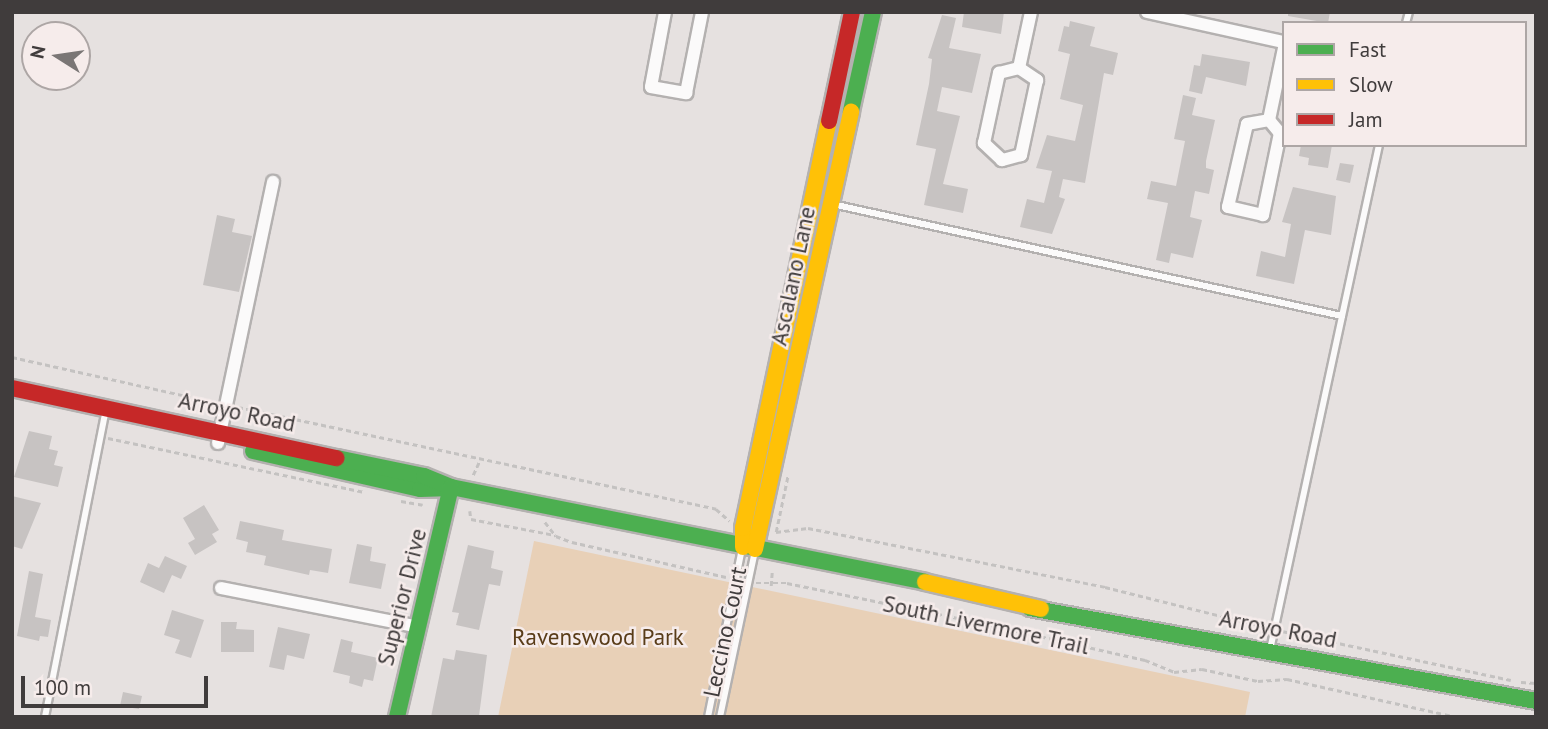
<!DOCTYPE html>
<html>
<head>
<meta charset="utf-8">
<style>
	body { margin:0 }
	#map { position:relative; width:1548px; height:729px; overflow:hidden; background:#e6e1e0; font-family:"PT Sans",sans-serif }
	div>[style] { position:absolute }
	[style*='--x'] { left:calc(var(--x)*1px); top:calc(var(--y)*1px); width:calc(var(--w)*1px); rotate:calc(var(--a)*1deg) }
	.green>* { inset:0; background:#e8d0b7 }
	.building>* { inset:0; background:#c7c3c2 }
	.path>* { height:2.5px; margin-top:-1.25px; transform-origin:0; background:repeating-linear-gradient(90deg,#c4c2c1 0 5px,transparent 0 8.5px) }
	.roads { filter:drop-shadow(2px 0 #b4b1b0) drop-shadow(-2px 0 #b4b1b0) drop-shadow(0 2px #b4b1b0) drop-shadow(0 -2px #b4b1b0) }
	.lane>* { height:6px; margin:-3px; padding:0 3px; transform-origin:3px; border-radius:3px; background:#fbfafa }
	.street>* { height:12px; margin:-6px; padding:0 6px; transform-origin:6px; border-radius:6px; background:#fbfafa }
	.fast>* { height:16px; margin:-8px; padding:0 8px; transform-origin:8px; border-radius:8px; background:#4caf50 }
	.slow>* { height:16px; margin:-8px; padding:0 8px; transform-origin:8px; border-radius:8px; background:#ffc107 }
	.jam>* { height:16px; margin:-8px; padding:0 8px; transform-origin:8px; border-radius:8px; background:#c62828 }
	span { translate:-50% -50%; white-space:nowrap; text-align:center; line-height:1.15; -webkit-text-stroke:5px #f6eceb; paint-order:stroke }
	.street-label { font-size:23px; color:#403c3c }
	.park-label { font-size:23px; color:#593c18 }
	.frame { position:absolute; inset:0; border:14px solid #403c3c; pointer-events:none }
	.legend { position:absolute; left:1282px; top:21px; width:245px; height:126px; box-sizing:border-box; background:#f6eceb; border:2px solid #ada6a5; margin:0; padding:9px 12px; list-style:none; font-size:21px; color:#403c3c }
	.legend li { display:flex; align-items:center; gap:14px; height:35px }
	.legend b { width:35px; border:2px solid #ada6a5 }
	.north { position:absolute; left:21px; top:21px; width:70px; height:70px; box-sizing:border-box; background:#f6eceb; border:2px solid #ada6a5; border-radius:50%; rotate:282deg; font-size:19px; font-weight:700; line-height:28px; text-align:center; color:#403c3c }
	.north::after { content:''; display:block; margin:auto; width:24px; height:32px; background:#7a7675; clip-path:polygon(50% 0,100% 100%,50% 72%,0 100%) }
	.scale { position:absolute; left:21px; top:676px; width:187px; height:32px; box-sizing:border-box; border:4px solid #403c3c; border-top:0; padding-left:9px; font-size:21px; line-height:24px; white-space:nowrap; color:#403c3c; -webkit-text-stroke:5px #f6eceb; paint-order:stroke }
</style>
</head>
<body>
<div id="map">
	<div class="green">
		<div style="clip-path:polygon(534px 541px,1250px 692px,1245px 717px,498px 717px)"></div>
	</div>
	<div class="building">
		<div style="clip-path:polygon(964px 12px,1004px 12px,1001px 34px,962px 27px)"></div>
		<div style="clip-path:polygon(1288px 12px,1330px 12px,1328px 23px,1288px 16px)"></div>
		<div style="clip-path:polygon(942px 15px,956px 18px,949px 48px,981px 54px,972px 93px,942px 87px,937px 111px,960px 116px,943px 184px,968px 189px,963px 213px,924px 205px,936px 149px,916px 145px,929px 84px,932px 59px,928px 58px)"></div>
		<div style="clip-path:polygon(1070px 21px,1095px 27px,1090px 46px,1118px 53px,1113px 75px,1104px 73px,1085px 183px,1063px 179px,1059px 197px,1065px 199px,1052px 234px,1020px 227px,1027px 199px,1044px 203px,1052px 171px,1036px 168px,1047px 135px,1075px 141px,1083px 105px,1060px 99px,1070px 54px,1058px 51px,1064px 26px,1069px 27px)"></div>
		<div style="clip-path:polygon(1202px 54px,1250px 62px,1246px 86px,1206px 77px,1202px 94px,1189px 91px,1194px 65px,1200px 66px)"></div>
		<div style="clip-path:polygon(1183px 95px,1196px 98px,1192px 115px,1215px 120px,1206px 161px,1206px 168px,1214px 170px,1209px 194px,1195px 191px,1190px 217px,1202px 220px,1193px 258px,1171px 253px,1169px 263px,1156px 260px,1168px 203px,1147px 199px,1151px 181px,1176px 186px,1185px 141px,1174px 139px)"></div>
		<div style="clip-path:polygon(1301px 145px,1332px 145px,1328px 168px,1308px 165px,1309px 158px,1299px 156px)"></div>
		<div style="clip-path:polygon(1340px 163px,1354px 165px,1350px 183px,1336px 180px)"></div>
		<div style="clip-path:polygon(1293px 187px,1336px 196px,1331px 235px,1305px 230px,1294px 284px,1256px 276px,1261px 251px,1285px 257px,1291px 224px,1282px 222px)"></div>
		<div style="clip-path:polygon(217px 215px,235px 219px,232px 232px,252px 236px,239px 292px,203px 285px)"></div>
		<div style="clip-path:polygon(29px 431px,52px 436px,49px 449px,58px 451px,54px 465px,63px 467px,58px 487px,14px 477px)"></div>
		<div style="clip-path:polygon(12px 496px,41px 503px,22px 549px,12px 546px)"></div>
		<div style="clip-path:polygon(204px 505px,219px 530px,212px 534px,217px 542px,195px 555px,188px 543px,195px 539px,183px 518px)"></div>
		<div style="clip-path:polygon(240px 521px,284px 530px,282px 540px,332px 549px,328px 573px,310px 570px,309px 575px,264px 565px,266px 556px,246px 552px,248px 542px,236px 539px)"></div>
		<div style="clip-path:polygon(357px 544px,372px 547px,370px 561px,386px 564px,381px 589px,349px 583px)"></div>
		<div style="clip-path:polygon(468px 545px,494px 551px,491px 568px,503px 571px,500px 586px,489px 584px,479px 630px,456px 625px,459px 613px,452px 612px)"></div>
		<div style="clip-path:polygon(165px 556px,187px 566px,181px 579px,172px 575px,164px 593px,140px 582px,148px 563px,159px 568px)"></div>
		<div style="clip-path:polygon(29px 571px,43px 574px,35px 617px,51px 620px,48px 637px,40px 636px,39px 641px,17px 636px)"></div>
		<div style="clip-path:polygon(172px 610px,204px 620px,191px 658px,175px 653px,180px 640px,164px 635px)"></div>
		<div style="clip-path:polygon(221px 622px,237px 622px,236px 629px,254px 630px,254px 652px,221px 652px)"></div>
		<div style="clip-path:polygon(278px 627px,310px 634px,304px 659px,287px 655px,284px 670px,269px 667px)"></div>
		<div style="clip-path:polygon(341px 639px,353px 642px,351px 652px,378px 658px,373px 681px,364px 679px,362px 687px,349px 683px,350px 676px,333px 672px)"></div>
		<div style="clip-path:polygon(456px 650px,487px 655px,479px 716px,431px 717px,443px 658px,454px 660px)"></div>
		<div style="clip-path:polygon(123px 692px,142px 696px,139px 709px,120px 706px)"></div>
	</div>
	<div class="path">
		<div style="--x:12;--y:357;--w:207;--a:12.6"></div>
		<div style="--x:238;--y:407;--w:489;--a:12"></div>
		<div style="--x:716;--y:509;--w:18;--a:41"></div>
		<div style="--x:108;--y:438;--w:262;--a:11.9"></div>
		<div style="--x:473;--y:475;--w:19;--a:-65"></div>
		<div style="--x:401;--y:501;--w:22;--a:10"></div>
		<div style="--x:470;--y:511;--w:8;--a:83"></div>
		<div style="--x:471;--y:519;--w:86;--a:10.8"></div>
		<div style="--x:545;--y:522;--w:18;--a:52"></div>
		<div style="--x:556;--y:536;--w:17;--a:21"></div>
		<div style="--x:572;--y:542;--w:158;--a:12.8"></div>
		<div style="--x:776;--y:532;--w:32;--a:-7"></div>
		<div style="--x:808;--y:528;--w:303;--a:11.2"></div>
		<div style="--x:1105;--y:587;--w:165;--a:14"></div>
		<div style="--x:776;--y:532;--w:58;--a:-78.1"></div>
		<div style="--x:756;--y:583;--w:31;--a:0"></div>
		<div style="--x:787;--y:583;--w:208;--a:11.6"></div>
		<div style="--x:991;--y:625;--w:158;--a:12.8"></div>
		<div style="--x:1145;--y:660;--w:31;--a:22"></div>
		<div style="--x:1174;--y:672;--w:28;--a:-6"></div>
		<div style="--x:1202;--y:669;--w:57;--a:12.1"></div>
		<div style="--x:1258;--y:681;--w:29;--a:-4"></div>
		<div style="--x:1287;--y:679;--w:174;--a:12.6"></div>
		<div style="--x:771;--y:586;--w:15;--a:-86"></div>
		<div style="--x:1282;--y:631;--w:234;--a:12.1"></div>
		<div style="--x:1521;--y:682;--w:15;--a:4"></div>
	</div>
	<div class="roads">
		<div class="lane">
			<div style="--x:1406;--y:23;--w:11;--a:-75"></div>
			<div style="--x:832;--y:204;--w:522;--a:12.39"></div>
			<div style="--x:1270;--y:650;--w:517;--a:-77.82"></div>
			<div style="--x:45;--y:717;--w:314;--a:-78.8"></div>
			<div style="--x:708;--y:717;--w:171;--a:-78.6"></div>
			<div style="--x:720;--y:717;--w:170;--a:-78.1"></div>
		</div>
		<div class="street">
			<div style="--x:665;--y:12;--w:76;--a:100.6"></div>
			<div style="--x:651;--y:87;--w:36;--a:10"></div>
			<div style="--x:686;--y:93;--w:83;--a:-78.8"></div>
			<div style="--x:1147;--y:12;--w:140;--a:12.4"></div>
			<div style="--x:1019;--y:68;--w:22;--a:34"></div>
			<div style="--x:1037;--y:80;--w:77;--a:102"></div>
			<div style="--x:1021;--y:155;--w:20;--a:165"></div>
			<div style="--x:1002;--y:160;--w:25;--a:-137"></div>
			<div style="--x:984;--y:143;--w:72;--a:-77.9"></div>
			<div style="--x:999;--y:73;--w:21;--a:-14"></div>
			<div style="--x:1019;--y:68;--w:57;--a:-77.9"></div>
			<div style="--x:1269;--y:120;--w:17;--a:50"></div>
			<div style="--x:1280;--y:133;--w:84;--a:101.7"></div>
			<div style="--x:1263;--y:215;--w:36;--a:-167"></div>
			<div style="--x:1228;--y:207;--w:85;--a:-77.1"></div>
			<div style="--x:1247;--y:124;--w:22;--a:-10"></div>
			<div style="--x:1269;--y:120;--w:74;--a:-78.2"></div>
			<div style="--x:218;--y:443;--w:267;--a:-78.1"></div>
			<div style="--x:221;--y:588;--w:202;--a:11.1"></div>
		</div>
		<div class="fast">
			<div style="--x:851;--y:111;--w:101;--a:-77.5"></div>
			<div style="--x:253;--y:451;--w:171;--a:12.8"></div>
			<div style="--x:420;--y:489;--w:24;--a:-2"></div>
			<div style="--x:337;--y:458;--w:89;--a:11.7"></div>
			<div style="--x:424;--y:476;--w:29;--a:22"></div>
			<div style="--x:451;--y:487;--w:483;--a:11.3"></div>
			<div style="--x:1030;--y:608;--w:514;--a:10.41"></div>
			<div style="--x:397;--y:717;--w:236;--a:-76.8"></div>
		</div>
		<div class="slow">
			<div style="--x:743;--y:547;--w:19;--a:-90"></div>
			<div style="--x:743;--y:528;--w:416;--a:-78.1"></div>
			<div style="--x:755;--y:549;--w:448;--a:-77.6"></div>
			<div style="--x:925;--y:582;--w:119;--a:13.1"></div>
		</div>
		<div class="jam">
			<div style="--x:829;--y:121;--w:111;--a:-78.1"></div>
			<div style="--x:12;--y:388;--w:332;--a:12.2"></div>
		</div>
	</div>
	<div class="street-label">
		<span style="left:793px;top:276px;rotate:-78deg">Ascalano Lane</span>
		<span style="left:237px;top:412px;rotate:12deg">Arroyo Road</span>
		<span style="left:402px;top:597px;rotate:-76deg">Superior Drive</span>
		<span style="left:986px;top:625px;rotate:12deg">South Livermore Trail</span>
		<span style="left:1278px;top:629px;rotate:11deg">Arroyo Road</span>
		<span style="left:725px;top:632px;rotate:-78deg">Leccino Court</span>
	</div>
	<div class="park-label">
		<span style="left:598px;top:637px">Ravenswood Park</span>
	</div>
	<div class="frame"></div>
	<ul class="legend">
	<li><b style="height:9px;background:#4caf50"></b>Fast</li>
	<li><b style="height:9px;background:#ffc107"></b>Slow</li>
	<li><b style="height:9px;background:#c62828"></b>Jam</li>
	</ul>
	<div class="north">N</div>
	<div class="scale">100 m</div>
</div>
</body>
</html>
